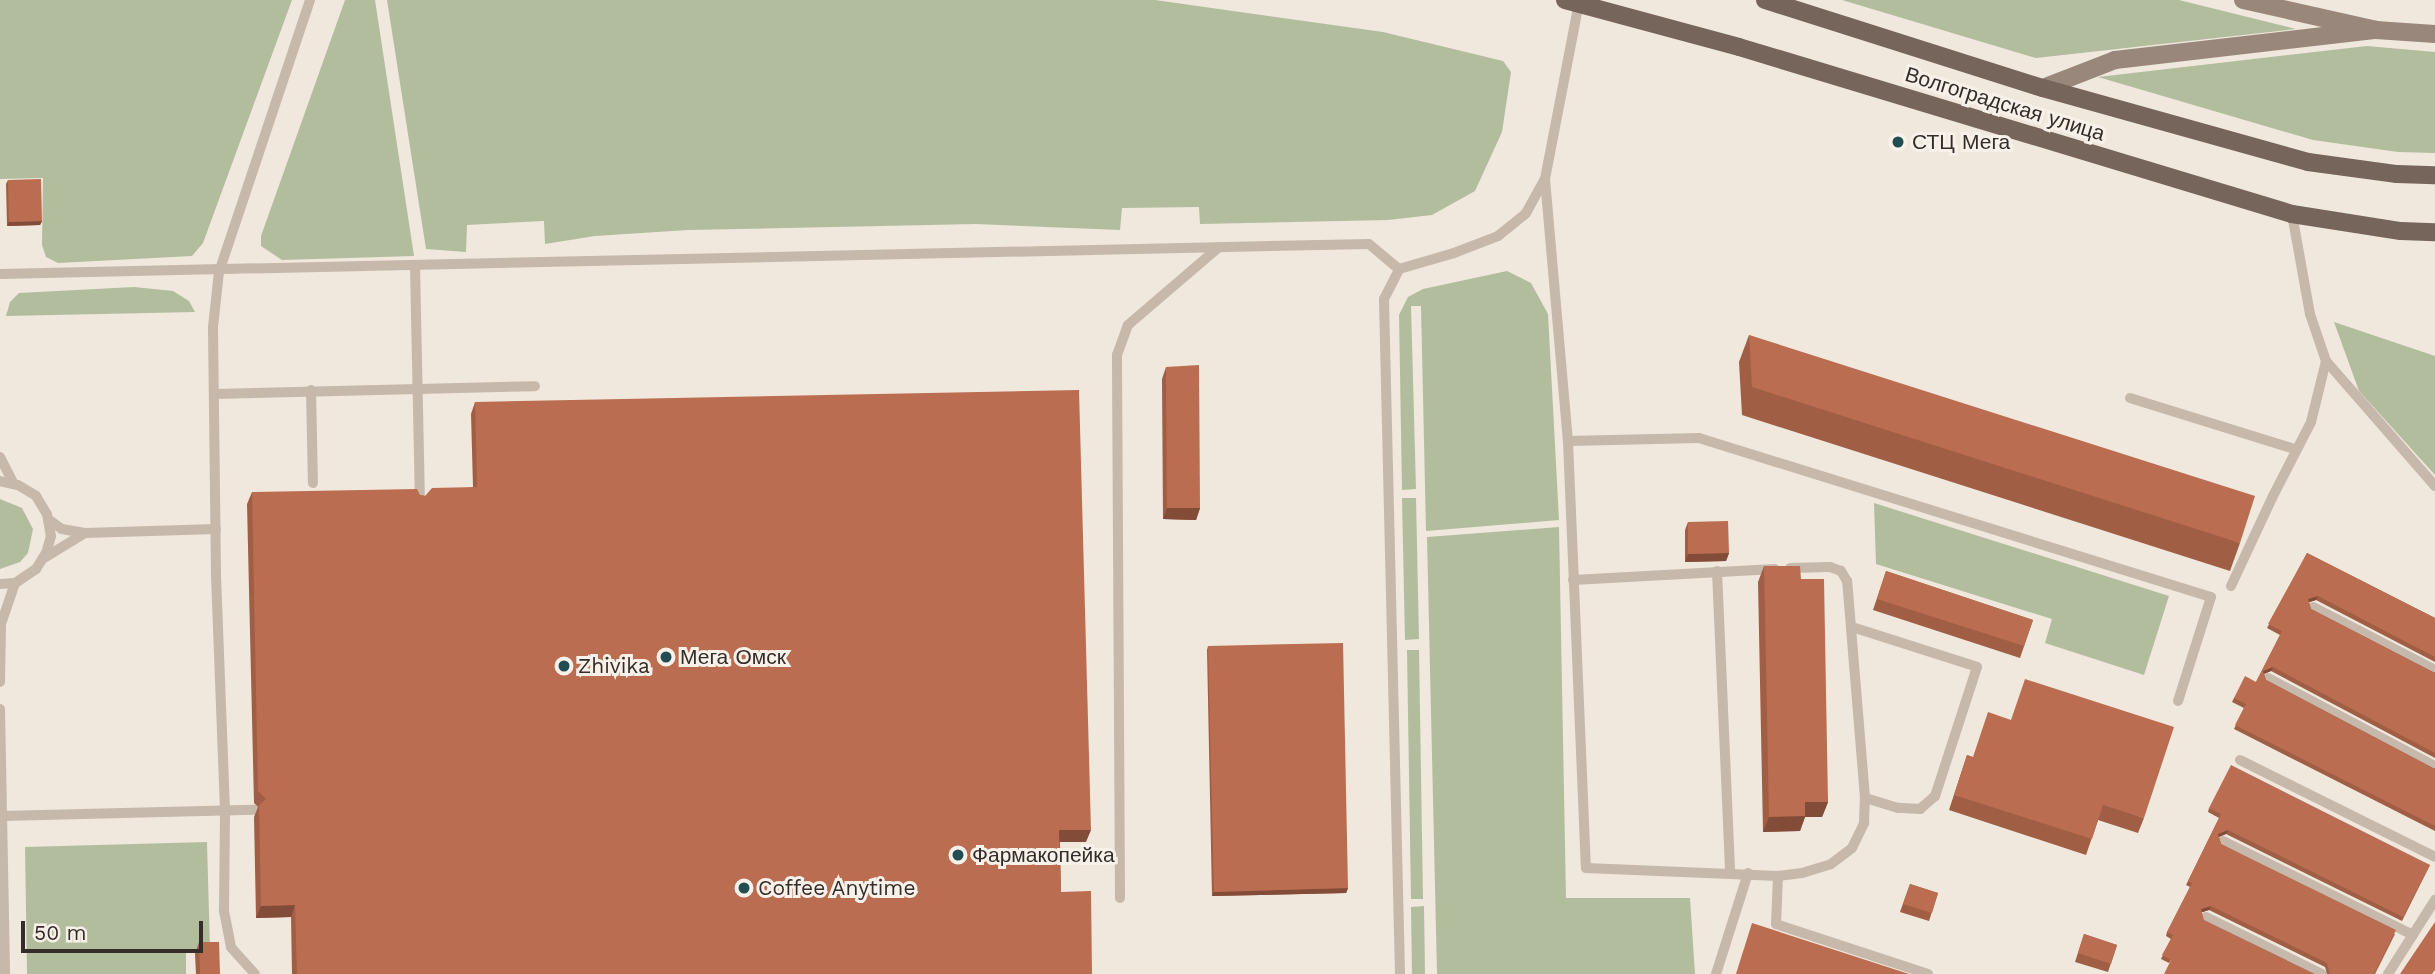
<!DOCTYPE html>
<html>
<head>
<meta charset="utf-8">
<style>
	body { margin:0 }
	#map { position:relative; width:2435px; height:974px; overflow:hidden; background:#f0e7dd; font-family:"Work Sans",sans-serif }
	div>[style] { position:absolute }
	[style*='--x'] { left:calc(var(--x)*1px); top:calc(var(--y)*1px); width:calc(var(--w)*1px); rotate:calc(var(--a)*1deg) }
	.green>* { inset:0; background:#b2bd9e }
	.service>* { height:10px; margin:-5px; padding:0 5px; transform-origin:5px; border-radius:5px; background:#c6b8aa }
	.secondary>* { height:18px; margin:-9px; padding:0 9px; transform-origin:9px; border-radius:9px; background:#9a877b }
	.primary>* { height:18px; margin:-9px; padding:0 9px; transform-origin:9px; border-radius:9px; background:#75655b }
	.wall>* { inset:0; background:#a05e45 }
	.shaded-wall>* { inset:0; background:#824c38 }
	.building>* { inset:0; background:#ba6d50 }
	.dots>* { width:19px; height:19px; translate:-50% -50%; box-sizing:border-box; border:4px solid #f8f1e9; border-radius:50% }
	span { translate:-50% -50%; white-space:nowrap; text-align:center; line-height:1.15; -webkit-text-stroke:6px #f8f1e9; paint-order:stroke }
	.street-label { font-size:21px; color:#352d29 }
	.poi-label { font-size:21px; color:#352d29 }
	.left { translate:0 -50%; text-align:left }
	.scale { position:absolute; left:21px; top:921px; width:182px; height:32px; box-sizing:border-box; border:4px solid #352d29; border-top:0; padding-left:9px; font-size:21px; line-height:24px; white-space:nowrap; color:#352d29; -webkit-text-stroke:5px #f8f1e9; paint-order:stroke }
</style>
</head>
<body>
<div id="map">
	<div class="green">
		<div style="clip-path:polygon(0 0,292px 0,203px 243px,192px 256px,58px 263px,46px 257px,42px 245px,43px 178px,0 179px)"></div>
		<div style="clip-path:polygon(345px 0,375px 0,414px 256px,282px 260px,261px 246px,261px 236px)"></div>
		<div style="clip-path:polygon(387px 0,1155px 0,1383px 32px,1503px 61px,1511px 72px,1502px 132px,1475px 191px,1432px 215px,1388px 220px,1200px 224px,1199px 207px,1122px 208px,1120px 230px,976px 224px,688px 230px,595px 236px,545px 244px,544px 221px,467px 225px,466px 252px,426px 249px)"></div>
		<div style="clip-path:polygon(1842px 0,2179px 0,2296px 29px,2036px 58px)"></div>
		<div style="clip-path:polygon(2367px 46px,2435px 52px,2435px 153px,2398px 152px,2313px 140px,2098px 77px)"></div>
		<div style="clip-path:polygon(1507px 271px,1531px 283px,1548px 314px,1559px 520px,1426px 531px,1421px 306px,1411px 306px,1416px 489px,1402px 490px,1399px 315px,1408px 297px,1423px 289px)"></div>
		<div style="clip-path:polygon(134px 287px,173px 291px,189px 301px,195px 312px,6px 316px,10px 302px,19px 293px)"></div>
		<div style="clip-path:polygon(2334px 322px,2435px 356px,2435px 475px,2359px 391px)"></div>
		<div style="clip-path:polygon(1402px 498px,1416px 498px,1419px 639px,1405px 640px)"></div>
		<div style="clip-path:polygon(0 499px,22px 508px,33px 529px,28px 553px,20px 562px,0 569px)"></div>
		<div style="clip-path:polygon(1874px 503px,2169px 596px,2144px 675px,2045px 643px,2052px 619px,1876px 564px)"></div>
		<div style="clip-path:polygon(1559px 527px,1566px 898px,1690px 898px,1695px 974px,1437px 974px,1427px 537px)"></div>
		<div style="clip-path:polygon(1407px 650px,1419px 650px,1423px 899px,1411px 899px)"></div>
		<div style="clip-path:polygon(207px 842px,210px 950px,186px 951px,186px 974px,27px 974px,25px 847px)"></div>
		<div style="clip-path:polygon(1424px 906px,1425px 974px,1412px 974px,1411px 907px)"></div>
	</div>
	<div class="service">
		<div style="--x:1545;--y:179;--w:263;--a:85"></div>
		<div style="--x:1568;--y:441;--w:427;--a:87.6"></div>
		<div style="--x:1586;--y:868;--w:192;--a:2.4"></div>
		<div style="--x:1778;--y:876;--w:24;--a:-7"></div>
		<div style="--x:1802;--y:873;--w:30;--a:-17"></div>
		<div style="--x:1831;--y:864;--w:26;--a:-37"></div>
		<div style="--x:1852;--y:848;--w:28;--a:-64"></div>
		<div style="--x:1864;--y:823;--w:25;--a:-88"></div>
		<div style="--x:1865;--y:798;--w:218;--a:-94.7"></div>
		<div style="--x:1847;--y:581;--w:12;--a:-121"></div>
		<div style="--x:1841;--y:571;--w:12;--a:-160"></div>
		<div style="--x:1830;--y:567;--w:40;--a:178.6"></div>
		<div style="--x:2292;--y:214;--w:102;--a:79.8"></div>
		<div style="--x:2310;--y:314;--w:50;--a:71.2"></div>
		<div style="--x:2326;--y:361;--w:166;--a:48.9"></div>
		<div style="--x:415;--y:266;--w:235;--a:88.8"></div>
		<div style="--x:0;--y:274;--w:1369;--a:-1.26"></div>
		<div style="--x:1369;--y:244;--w:39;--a:40"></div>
		<div style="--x:311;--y:390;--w:93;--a:88.8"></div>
		<div style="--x:214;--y:394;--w:321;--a:-1.4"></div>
		<div style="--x:2130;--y:398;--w:173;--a:17.2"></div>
		<div style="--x:1568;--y:441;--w:131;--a:-1.3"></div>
		<div style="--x:1699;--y:438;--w:536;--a:17.25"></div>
		<div style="--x:2211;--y:597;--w:109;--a:107.6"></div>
		<div style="--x:0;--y:457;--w:29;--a:63"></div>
		<div style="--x:0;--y:481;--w:18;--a:13"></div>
		<div style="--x:18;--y:485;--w:21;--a:31"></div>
		<div style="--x:36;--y:496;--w:21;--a:59"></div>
		<div style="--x:47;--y:514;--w:22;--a:80"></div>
		<div style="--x:51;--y:536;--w:18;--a:106"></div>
		<div style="--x:46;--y:553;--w:19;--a:122"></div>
		<div style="--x:36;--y:569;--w:25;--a:146"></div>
		<div style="--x:15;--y:583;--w:15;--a:176"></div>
		<div style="--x:48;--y:519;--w:17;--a:36"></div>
		<div style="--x:62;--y:529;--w:23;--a:10"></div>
		<div style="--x:85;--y:533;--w:131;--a:-1.7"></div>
		<div style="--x:44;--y:558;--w:48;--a:-31.4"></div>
		<div style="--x:1717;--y:571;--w:301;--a:87.5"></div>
		<div style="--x:1573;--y:580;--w:202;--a:-3.1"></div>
		<div style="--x:2231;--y:586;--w:99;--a:-65"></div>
		<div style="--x:2273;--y:496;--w:83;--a:-62.8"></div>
		<div style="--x:2311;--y:422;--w:63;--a:-76.2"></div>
		<div style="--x:2313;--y:607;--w:137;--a:27.3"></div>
		<div style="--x:1852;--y:627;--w:131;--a:17.7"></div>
		<div style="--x:1977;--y:667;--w:136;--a:108"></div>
		<div style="--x:1935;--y:796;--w:20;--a:139"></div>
		<div style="--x:1920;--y:809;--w:22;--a:-177"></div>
		<div style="--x:1898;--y:808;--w:34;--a:-163"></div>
		<div style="--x:2268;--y:678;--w:189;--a:27.8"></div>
		<div style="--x:0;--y:682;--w:58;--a:-89"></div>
		<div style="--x:1;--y:624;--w:43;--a:-71.1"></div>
		<div style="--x:0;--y:709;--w:265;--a:88.9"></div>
		<div style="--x:2240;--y:760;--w:218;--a:26.4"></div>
		<div style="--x:2;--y:816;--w:252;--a:-1.4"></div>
		<div style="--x:2223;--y:841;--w:212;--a:26.3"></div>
		<div style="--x:1778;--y:876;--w:48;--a:92.4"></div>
		<div style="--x:1776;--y:924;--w:160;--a:18.2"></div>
		<div style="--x:1120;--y:898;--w:543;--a:-90.32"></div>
		<div style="--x:1117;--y:355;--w:32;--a:-70"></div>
		<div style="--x:1128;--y:325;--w:120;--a:-40.6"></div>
		<div style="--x:2206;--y:917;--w:129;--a:26.2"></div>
		<div style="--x:255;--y:974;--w:36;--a:-132"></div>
		<div style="--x:231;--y:947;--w:38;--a:-101"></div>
		<div style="--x:224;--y:910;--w:100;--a:-89.4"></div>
		<div style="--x:225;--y:810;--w:236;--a:-92.2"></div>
		<div style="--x:216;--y:574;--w:247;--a:-90.7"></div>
		<div style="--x:213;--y:327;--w:55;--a:-83.8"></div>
		<div style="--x:219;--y:272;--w:287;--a:-71.5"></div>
		<div style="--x:1400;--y:974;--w:675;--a:-91.36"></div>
		<div style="--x:1384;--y:299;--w:34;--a:-63"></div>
		<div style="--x:1399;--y:269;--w:57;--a:-16.2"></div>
		<div style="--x:1454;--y:253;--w:47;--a:-21.1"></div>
		<div style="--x:1498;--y:236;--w:36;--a:-39"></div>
		<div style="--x:1526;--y:213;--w:39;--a:-61"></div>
		<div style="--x:1545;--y:179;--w:179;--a:-79.1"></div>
		<div style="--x:1716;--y:974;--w:106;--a:-72.4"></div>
		<div style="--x:2388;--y:974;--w:88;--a:-57.6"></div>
	</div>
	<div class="secondary">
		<div style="--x:2243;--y:0;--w:136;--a:12.7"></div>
		<div style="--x:2376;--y:30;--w:59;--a:3.9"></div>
		<div style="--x:2043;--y:88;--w:77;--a:-21.3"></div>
		<div style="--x:2115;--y:60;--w:263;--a:-6.6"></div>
	</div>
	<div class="primary">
		<div style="--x:1565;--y:0;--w:180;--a:15.1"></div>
		<div style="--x:1739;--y:47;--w:578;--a:16.8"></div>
		<div style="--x:2292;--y:214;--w:110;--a:8.9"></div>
		<div style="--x:2401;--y:231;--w:34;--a:2"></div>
		<div style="--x:1765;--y:0;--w:292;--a:17.6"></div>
		<div style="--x:2043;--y:88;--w:275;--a:15.6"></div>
		<div style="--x:2308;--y:162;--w:90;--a:7.7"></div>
		<div style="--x:2397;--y:174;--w:38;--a:2"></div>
	</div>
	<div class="wall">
		<div style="clip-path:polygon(8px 180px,42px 221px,40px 225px,7px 226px,6px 184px)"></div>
		<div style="clip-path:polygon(1749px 335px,2240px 543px,2230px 571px,1742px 415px,1739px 362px)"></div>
		<div style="clip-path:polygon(1166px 367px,1200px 508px,1196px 520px,1163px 519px,1162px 379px)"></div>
		<div style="clip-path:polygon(475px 402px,1086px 842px,1060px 842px,1061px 892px,1092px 974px,292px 974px,291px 917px,256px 918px,254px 817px,258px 807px,254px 803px,247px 504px,252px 492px,420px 495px,425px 496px,473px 487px,471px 414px)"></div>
		<div style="clip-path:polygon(1688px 522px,1729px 553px,1726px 561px,1685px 562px,1685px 530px)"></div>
		<div style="clip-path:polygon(2307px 553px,2435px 618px,2435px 662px,2316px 600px,2309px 602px,2311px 609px,2433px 672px,2435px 672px,2435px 758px,2271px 671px,2264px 674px,2266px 680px,2433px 768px,2435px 768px,2435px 831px,2234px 729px,2244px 708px,2232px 702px,2234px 698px,2256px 682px,2280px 635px,2267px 628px)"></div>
		<div style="clip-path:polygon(1764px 566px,1801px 579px,1828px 802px,1822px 817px,1805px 817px,1800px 831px,1763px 832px,1758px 582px)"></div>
		<div style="clip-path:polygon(1886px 571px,2033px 620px,2020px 658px,1873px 610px)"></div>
		<div style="clip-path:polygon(1208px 646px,1348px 888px,1346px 893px,1212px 896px,1207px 650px)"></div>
		<div style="clip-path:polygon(1967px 755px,2144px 818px,2138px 833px,2098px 820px,2086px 855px,1949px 810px)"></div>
		<div style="clip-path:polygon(2209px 808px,2430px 865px,2402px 921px,2226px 834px,2219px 837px,2221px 844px,2395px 934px,2375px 974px,2327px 974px,2325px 967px,2209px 910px,2202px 912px,2169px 963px,2161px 959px,2171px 939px,2166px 936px,2167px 932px,2190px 887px,2186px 885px,2188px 881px,2219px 818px,2208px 812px)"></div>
		<div style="clip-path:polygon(1910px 884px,1938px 893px,1929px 921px,1900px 912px)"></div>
		<div style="clip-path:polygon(2084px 934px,2117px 945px,2108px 972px,2075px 962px)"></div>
		<div style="clip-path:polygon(199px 942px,220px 974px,196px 974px,195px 954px)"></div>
	</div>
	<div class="shaded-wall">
		<div style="clip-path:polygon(42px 221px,40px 225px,7px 226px,9px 222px)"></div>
		<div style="clip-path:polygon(1167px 508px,1200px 508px,1196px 520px,1163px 519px)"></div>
		<div style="clip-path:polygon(1729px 553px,1726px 561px,1685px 562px,1688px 554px)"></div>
		<div style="clip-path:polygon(2318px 596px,2316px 600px,2307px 603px,2308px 599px)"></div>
		<div style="clip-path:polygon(2273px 667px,2271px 671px,2261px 675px,2263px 671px)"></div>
		<div style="clip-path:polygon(1805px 802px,1828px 802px,1822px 817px,1805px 817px,1800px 831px,1763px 832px,1769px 817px)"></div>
		<div style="clip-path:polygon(1059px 830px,1091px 830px,1086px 842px,1055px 842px)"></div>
		<div style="clip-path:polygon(2228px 830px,2226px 834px,2216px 838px,2218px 834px)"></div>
		<div style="clip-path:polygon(1348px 888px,1346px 893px,1212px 896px,1214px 892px)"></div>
		<div style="clip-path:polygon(295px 905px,291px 917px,256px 918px,261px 906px)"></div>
		<div style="clip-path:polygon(2211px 906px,2209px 910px,2200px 913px,2201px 909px)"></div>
	</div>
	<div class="building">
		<div style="clip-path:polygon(41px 179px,42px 221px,9px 222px,8px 180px)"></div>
		<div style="clip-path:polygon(1749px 335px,2255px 496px,2240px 543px,1752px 387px)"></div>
		<div style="clip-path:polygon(1199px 365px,1200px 508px,1167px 508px,1166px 367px)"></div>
		<div style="clip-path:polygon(1079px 390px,1091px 830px,1059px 830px,1061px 892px,1091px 891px,1092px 974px,297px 974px,295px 905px,261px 906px,259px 805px,266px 799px,258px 791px,252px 492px,417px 489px,420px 495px,425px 496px,432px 488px,477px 487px,475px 402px)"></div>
		<div style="clip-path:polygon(1728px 521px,1729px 553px,1688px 554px,1688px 522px)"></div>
		<div style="clip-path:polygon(2307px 553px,2435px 618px,2435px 657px,2318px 596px,2308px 599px,2311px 609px,2433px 672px,2435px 672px,2435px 753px,2273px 667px,2263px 671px,2266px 680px,2433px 768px,2435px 768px,2435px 826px,2235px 725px,2246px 704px,2234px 698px,2245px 676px,2256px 682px,2282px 631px,2268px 624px)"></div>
		<div style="clip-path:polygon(1764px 566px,1800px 566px,1801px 579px,1824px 579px,1828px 802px,1805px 802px,1805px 816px,1769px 817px)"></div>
		<div style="clip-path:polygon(1886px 571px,2033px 620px,2024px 646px,1877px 599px)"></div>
		<div style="clip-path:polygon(1343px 643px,1348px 888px,1214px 892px,1208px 646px)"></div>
		<div style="clip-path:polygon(2025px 679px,2174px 727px,2144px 818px,2103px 805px,2092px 839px,1954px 795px,1967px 755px,1973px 757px,1988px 712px,2011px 720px)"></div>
		<div style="clip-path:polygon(2231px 765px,2430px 865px,2403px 917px,2228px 830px,2218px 834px,2221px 844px,2396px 930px,2374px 974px,2329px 974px,2330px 974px,2327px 963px,2211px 906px,2201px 909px,2204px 920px,2315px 974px,2164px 974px,2171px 960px,2162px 955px,2173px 935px,2167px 932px,2192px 883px,2188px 881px,2221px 814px,2209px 808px)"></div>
		<div style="clip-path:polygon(1910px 884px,1938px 893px,1932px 913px,1903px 904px)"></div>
		<div style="clip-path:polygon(2435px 922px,2435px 970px,2432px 974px,2400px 974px)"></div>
		<div style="clip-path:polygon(1752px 923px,1909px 974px,1736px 974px)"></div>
		<div style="clip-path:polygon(2084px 934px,2117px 945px,2111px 964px,2078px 953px)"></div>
		<div style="clip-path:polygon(199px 942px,219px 942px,220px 974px,200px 974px)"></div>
	</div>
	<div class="dots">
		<div style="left:1898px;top:142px;background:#224d52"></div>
		<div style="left:666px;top:657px;background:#224d52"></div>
		<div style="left:564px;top:666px;background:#224d52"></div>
		<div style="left:958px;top:855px;background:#224d52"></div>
		<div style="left:744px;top:888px;background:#224d52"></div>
	</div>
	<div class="street-label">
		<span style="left:2005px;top:104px;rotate:17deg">Волгоградская улица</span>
	</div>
	<div class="poi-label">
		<span class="left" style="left:1912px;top:142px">СТЦ Мега</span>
		<span class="left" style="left:680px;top:657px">Мега Омск</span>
		<span class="left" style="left:578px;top:666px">Zhivika</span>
		<span class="left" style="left:972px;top:855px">Фармакопейка</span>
		<span class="left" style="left:758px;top:888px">Coffee Anytime</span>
	</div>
	<div class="scale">50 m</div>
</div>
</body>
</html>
